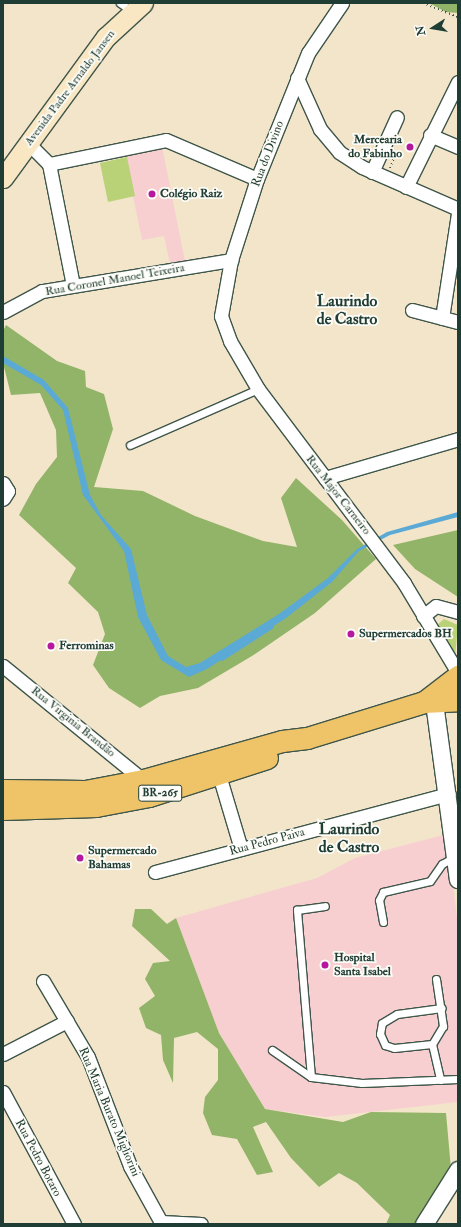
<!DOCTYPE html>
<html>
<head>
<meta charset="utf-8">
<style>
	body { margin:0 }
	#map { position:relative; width:461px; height:1227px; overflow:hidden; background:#f3e5ca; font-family:"IM FELL Double Pica",serif }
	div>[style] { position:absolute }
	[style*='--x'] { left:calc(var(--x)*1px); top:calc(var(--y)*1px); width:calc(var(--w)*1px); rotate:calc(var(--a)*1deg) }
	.built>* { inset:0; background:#f7cfd1 }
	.green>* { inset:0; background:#b9d278 }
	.forest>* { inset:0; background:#92b468 }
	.water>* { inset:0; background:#5baad5 }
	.stream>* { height:3.5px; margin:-1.75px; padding:0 1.75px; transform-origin:1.75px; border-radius:1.75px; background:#5baad5 }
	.path>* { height:2px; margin-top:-1px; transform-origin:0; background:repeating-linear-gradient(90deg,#3f564a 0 1px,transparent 0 4px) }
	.roads { filter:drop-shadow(1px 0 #3f564a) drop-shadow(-1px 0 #3f564a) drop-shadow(0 1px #3f564a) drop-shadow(0 -1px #3f564a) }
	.service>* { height:7px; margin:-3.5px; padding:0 3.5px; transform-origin:3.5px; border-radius:3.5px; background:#fff }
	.minor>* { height:13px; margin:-6.5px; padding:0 6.5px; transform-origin:6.5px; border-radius:6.5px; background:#fff }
	.tertiary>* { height:17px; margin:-8.5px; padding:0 8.5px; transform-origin:8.5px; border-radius:8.5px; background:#fff }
	.secondary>* { height:19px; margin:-9.5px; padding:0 9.5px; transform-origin:9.5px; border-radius:9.5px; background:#f9e7c3 }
	.primary>* { height:21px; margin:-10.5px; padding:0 10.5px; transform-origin:10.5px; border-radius:10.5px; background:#efc469 }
	.dots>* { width:11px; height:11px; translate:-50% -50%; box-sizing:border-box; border:2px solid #fdfcf7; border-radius:50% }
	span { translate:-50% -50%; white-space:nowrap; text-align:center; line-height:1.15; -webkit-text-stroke:3.5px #fdfcf7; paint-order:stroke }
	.shield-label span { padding:1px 3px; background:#fdfcf7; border:1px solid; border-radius:3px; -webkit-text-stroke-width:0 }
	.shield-label { font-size:11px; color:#1f3d34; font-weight:700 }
	.street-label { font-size:12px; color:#1f3d34 }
	.poi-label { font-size:12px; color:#1f3d34; font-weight:700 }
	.right { translate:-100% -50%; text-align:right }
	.left { translate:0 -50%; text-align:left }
	.district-label { font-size:16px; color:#1f3d34; font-weight:700 }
	.frame { position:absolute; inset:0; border:4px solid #1f3d34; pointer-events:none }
	.north { position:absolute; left:413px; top:8px; width:40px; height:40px; -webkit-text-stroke:3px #fdfcf7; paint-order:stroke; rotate:258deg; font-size:11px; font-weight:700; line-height:16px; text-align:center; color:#1f3d34 }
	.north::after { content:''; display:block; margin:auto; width:14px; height:18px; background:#1f3d34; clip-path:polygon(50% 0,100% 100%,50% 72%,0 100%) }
</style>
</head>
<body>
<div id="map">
	<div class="built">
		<div style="clip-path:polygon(162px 146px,185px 261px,170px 264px,164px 236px,142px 240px,124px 153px)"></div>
		<div style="clip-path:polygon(447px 834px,458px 926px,458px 1102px,325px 1117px,265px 1109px,219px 1033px,176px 918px,317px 878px,355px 858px)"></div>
	</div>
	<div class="green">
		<div style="clip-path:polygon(127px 157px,135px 196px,108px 202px,100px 163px)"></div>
		<div style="clip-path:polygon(444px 619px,458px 625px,455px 657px,437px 625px)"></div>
	</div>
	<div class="forest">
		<div style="clip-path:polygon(429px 3px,458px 3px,458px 13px,446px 12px)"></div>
		<div style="clip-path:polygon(6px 325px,57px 361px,85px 371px,86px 387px,104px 394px,113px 429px,94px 487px,143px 491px,195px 516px,263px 541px,297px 547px,281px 498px,296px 478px,342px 520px,376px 559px,315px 613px,252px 656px,198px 688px,160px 696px,140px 708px,109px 688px,93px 665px,105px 634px,98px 612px,68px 583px,76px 568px,19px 515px,36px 484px,57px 457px,56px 430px,40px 393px,11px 395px,3px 363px,3px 331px)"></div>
		<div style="clip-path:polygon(458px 530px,458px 597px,415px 569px,393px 545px)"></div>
		<div style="clip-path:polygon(135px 909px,151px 909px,167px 924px,176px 918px,219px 1033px,265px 1109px,343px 1122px,371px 1112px,446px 1113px,451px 1169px,417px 1224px,386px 1224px,390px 1215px,357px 1183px,339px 1173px,319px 1187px,291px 1158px,266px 1122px,253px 1127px,273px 1172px,257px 1175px,237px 1139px,212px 1135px,203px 1113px,205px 1097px,218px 1080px,218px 1049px,197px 1032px,174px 1038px,173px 1083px,163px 1060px,161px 1035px,146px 1028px,139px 1008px,155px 996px,145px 979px,153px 963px,170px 961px,132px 926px)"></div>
	</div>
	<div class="water">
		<div style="clip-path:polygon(3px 356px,44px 380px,68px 408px,90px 495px,101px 515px,131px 549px,147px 615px,168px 656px,186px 667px,200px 663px,279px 614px,328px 578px,357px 549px,387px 532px,458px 512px,458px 517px,390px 535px,359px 551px,332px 582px,286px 618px,207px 669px,189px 677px,161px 660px,138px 617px,124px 551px,83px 495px,63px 410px,41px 385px,3px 363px)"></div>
	</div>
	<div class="stream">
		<div style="--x:222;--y:659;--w:59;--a:-32.6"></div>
	</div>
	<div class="path">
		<div style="--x:423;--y:3;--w:38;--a:22"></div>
		<div style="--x:390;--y:168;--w:11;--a:-68"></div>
	</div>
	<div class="roads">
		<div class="service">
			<div style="--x:120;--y:3;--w:14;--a:34"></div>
			<div style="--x:130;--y:445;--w:140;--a:-23.6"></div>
			<div style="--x:383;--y:922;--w:22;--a:-100"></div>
			<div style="--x:379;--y:900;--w:9;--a:-63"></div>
			<div style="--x:383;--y:892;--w:48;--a:-13.2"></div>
			<div style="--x:430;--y:881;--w:21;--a:-55"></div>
			<div style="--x:442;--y:864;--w:14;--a:-30"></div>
			<div style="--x:436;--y:979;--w:48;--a:81.5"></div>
			<div style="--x:443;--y:1026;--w:21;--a:121"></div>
			<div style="--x:432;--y:1044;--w:37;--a:77"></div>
			<div style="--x:432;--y:1044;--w:38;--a:174"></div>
			<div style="--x:394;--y:1048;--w:9;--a:-162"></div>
			<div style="--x:385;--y:1045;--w:12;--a:-114"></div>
			<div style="--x:380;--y:1034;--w:11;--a:-80"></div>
			<div style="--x:382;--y:1023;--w:17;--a:-31"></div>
			<div style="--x:397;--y:1014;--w:45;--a:-7.6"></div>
			<div style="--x:272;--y:1050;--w:47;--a:34.7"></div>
			<div style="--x:311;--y:1077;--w:51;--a:6.7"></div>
			<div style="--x:362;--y:1083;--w:96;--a:-2.4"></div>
			<div style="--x:311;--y:1077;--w:168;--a:-94.8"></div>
			<div style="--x:297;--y:910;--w:28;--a:-8"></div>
		</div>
		<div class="minor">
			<div style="--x:342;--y:3;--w:60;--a:124.2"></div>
			<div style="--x:308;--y:53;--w:136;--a:112"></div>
			<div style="--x:257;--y:179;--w:85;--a:107.8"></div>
			<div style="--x:231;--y:260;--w:57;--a:100.1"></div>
			<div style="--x:221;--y:316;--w:27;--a:70"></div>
			<div style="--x:230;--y:341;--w:56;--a:59.7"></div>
			<div style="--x:258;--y:389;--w:243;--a:53"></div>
			<div style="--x:404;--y:583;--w:105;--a:59"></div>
			<div style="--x:297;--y:78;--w:56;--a:65.7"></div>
			<div style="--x:320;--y:129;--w:30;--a:50"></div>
			<div style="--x:339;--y:152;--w:27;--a:33"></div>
			<div style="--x:362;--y:167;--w:105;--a:23.6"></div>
			<div style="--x:430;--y:135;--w:30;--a:23"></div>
			<div style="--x:29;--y:144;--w:28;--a:45"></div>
			<div style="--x:49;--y:164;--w:119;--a:-11.6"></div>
			<div style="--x:166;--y:140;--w:99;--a:23.2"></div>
			<div style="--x:49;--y:164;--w:123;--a:78.8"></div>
			<div style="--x:372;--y:172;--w:60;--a:-65.6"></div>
			<div style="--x:406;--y:187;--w:117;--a:-63.7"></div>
			<div style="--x:412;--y:310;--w:48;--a:14.6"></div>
			<div style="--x:3;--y:312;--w:44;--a:-28.3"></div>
			<div style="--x:42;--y:291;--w:192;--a:-9.3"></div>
			<div style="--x:442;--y:318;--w:105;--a:-81.3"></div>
			<div style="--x:325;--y:478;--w:139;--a:-16.3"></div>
			<div style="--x:3;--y:483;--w:9;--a:58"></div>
			<div style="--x:8;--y:491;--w:9;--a:122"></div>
			<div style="--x:423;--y:616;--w:16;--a:-38"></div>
			<div style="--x:436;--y:606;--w:23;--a:15"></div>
			<div style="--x:3;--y:666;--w:181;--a:39.2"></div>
			<div style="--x:219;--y:775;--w:77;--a:73.4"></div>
			<div style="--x:155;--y:872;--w:304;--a:-14.9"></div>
			<div style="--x:43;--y:981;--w:88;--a:59.4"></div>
			<div style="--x:88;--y:1057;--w:117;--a:68.9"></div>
			<div style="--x:130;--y:1166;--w:66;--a:61.1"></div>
			<div style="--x:3;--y:1054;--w:72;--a:-27.3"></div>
			<div style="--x:3;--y:1092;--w:150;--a:61.7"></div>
			<div style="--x:161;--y:1222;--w:40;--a:2.9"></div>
		</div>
		<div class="tertiary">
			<div style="--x:433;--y:695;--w:186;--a:82.3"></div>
			<div style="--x:424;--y:1224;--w:64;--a:-57.8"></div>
		</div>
		<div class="secondary">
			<div style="--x:3;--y:178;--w:175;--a:-53.9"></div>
			<div style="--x:106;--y:37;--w:50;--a:-42.6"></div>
		</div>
		<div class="primary">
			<div style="--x:424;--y:702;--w:34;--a:-3"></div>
			<div style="--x:3;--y:790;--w:82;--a:0.7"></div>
			<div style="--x:85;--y:791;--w:59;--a:-10.7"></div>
			<div style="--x:143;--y:780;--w:144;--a:-15.7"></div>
			<div style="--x:282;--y:741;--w:25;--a:-7"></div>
			<div style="--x:307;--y:738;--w:122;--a:-17.1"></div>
			<div style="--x:424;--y:702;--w:43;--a:-37.4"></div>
			<div style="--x:3;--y:809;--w:93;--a:-1.8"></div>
			<div style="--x:96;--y:806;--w:54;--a:-10.7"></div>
			<div style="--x:149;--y:796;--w:124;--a:-17.9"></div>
		</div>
	</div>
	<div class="dots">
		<div style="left:410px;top:147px;background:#b5179e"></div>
		<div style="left:152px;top:194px;background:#b5179e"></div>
		<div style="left:351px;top:634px;background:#b5179e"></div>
		<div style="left:51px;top:646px;background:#b5179e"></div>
		<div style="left:80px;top:858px;background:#b5179e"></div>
		<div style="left:325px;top:965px;background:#b5179e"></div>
	</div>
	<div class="shield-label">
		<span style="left:160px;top:793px">BR-265</span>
	</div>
	<div class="street-label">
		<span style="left:70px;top:88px;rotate:-53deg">Avenida Padre Arnaldo Jansen</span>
		<span style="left:268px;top:154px;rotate:-69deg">Rua do Divino</span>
		<span style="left:115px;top:280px;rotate:-10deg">Rua Coronel Manoel Teixeira</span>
		<span style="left:338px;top:495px;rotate:52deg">Rua Major Carneiro</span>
		<span style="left:73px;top:722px;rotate:39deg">Rua Virginia Brandão</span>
		<span style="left:267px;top:842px;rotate:-15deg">Rua Pedro Paiva</span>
		<span style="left:109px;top:1112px;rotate:67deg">Rua Maria Burato Migliorini</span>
		<span style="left:38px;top:1158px;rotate:62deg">Rua Pedro Botaro</span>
	</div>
	<div class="poi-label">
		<span class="right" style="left:402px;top:147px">Mercearia<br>do Fabinho</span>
		<span class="left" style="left:160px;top:194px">Colégio Raiz</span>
		<span class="left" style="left:359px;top:634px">Supermercados BH</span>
		<span class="left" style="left:59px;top:646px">Ferrominas</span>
		<span class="left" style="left:88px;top:858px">Supermercado<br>Bahamas</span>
		<span class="left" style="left:334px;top:965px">Hospital<br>Santa Isabel</span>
	</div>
	<div class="district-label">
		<span style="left:347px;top:310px">Laurindo<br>de Castro</span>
		<span style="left:349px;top:838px">Laurindo<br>de Castro</span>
	</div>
	<div class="frame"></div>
	<div class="north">N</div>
</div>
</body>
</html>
